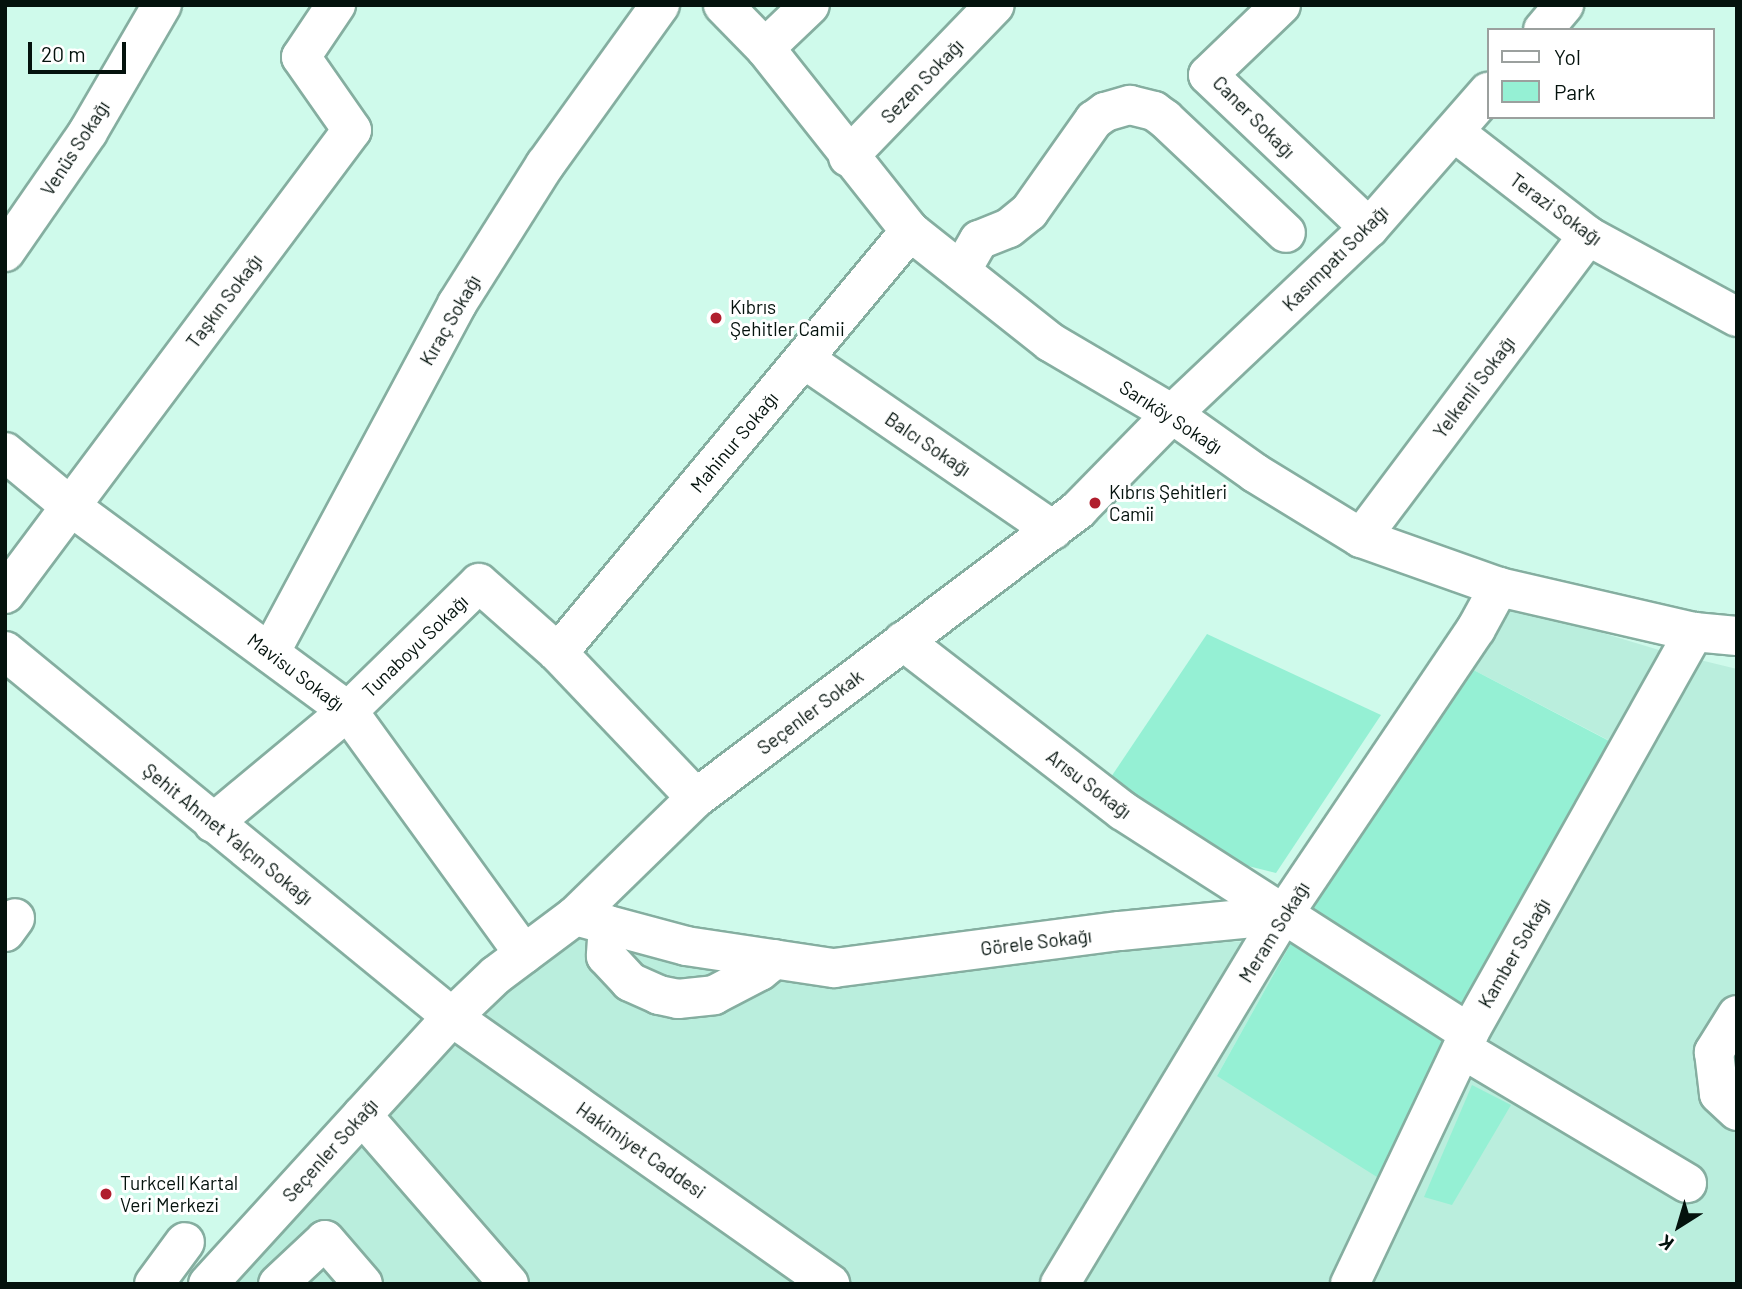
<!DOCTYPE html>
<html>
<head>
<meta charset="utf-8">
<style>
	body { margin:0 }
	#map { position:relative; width:1742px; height:1289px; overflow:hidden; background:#cffaeb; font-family:Barlow,sans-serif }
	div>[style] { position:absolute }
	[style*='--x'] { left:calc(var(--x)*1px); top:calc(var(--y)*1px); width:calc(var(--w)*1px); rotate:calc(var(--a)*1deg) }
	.built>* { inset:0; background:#baeedd }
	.green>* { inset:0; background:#95f0d4 }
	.roads { filter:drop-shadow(2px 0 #85aea0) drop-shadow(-2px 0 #85aea0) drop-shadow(0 2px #85aea0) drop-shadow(0 -2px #85aea0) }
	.minor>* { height:38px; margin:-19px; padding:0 19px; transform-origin:19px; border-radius:19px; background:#fff }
	.dots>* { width:19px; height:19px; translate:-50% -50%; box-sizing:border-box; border:4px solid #fff; border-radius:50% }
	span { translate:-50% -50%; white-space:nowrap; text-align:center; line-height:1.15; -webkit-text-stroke:6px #fff; paint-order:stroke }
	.street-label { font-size:19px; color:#04120d }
	.poi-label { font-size:19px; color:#04120d }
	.left { translate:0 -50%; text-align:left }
	.frame { position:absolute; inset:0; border:7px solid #04120d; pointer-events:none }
	.legend { position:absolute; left:1487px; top:28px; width:228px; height:91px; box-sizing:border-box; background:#fff; border:2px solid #9ba09e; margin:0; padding:9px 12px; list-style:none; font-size:21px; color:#04120d }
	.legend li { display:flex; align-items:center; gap:14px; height:35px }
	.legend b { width:35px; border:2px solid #9ba09e }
	.north { position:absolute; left:1644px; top:1191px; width:70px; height:70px; -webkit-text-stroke:5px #fff; paint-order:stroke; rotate:217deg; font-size:19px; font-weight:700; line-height:28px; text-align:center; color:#04120d }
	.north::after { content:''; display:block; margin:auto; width:24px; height:32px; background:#04120d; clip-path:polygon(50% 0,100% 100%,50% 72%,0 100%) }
	.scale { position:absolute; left:28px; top:42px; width:98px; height:32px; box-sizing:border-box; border:4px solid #04120d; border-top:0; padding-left:9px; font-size:21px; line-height:24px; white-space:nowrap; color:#04120d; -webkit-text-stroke:5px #fff; paint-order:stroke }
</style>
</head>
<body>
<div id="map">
	<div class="built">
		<div style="clip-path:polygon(1503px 603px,1659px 650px,1737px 669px,1737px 1284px,213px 1284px,462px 1010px,573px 935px,849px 976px,1119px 938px,1291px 943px,1217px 1076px,1610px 741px,1464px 665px)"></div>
	</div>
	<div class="green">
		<div style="clip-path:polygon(1207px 634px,1381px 715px,1276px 873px,1232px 862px,1105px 786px)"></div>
		<div style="clip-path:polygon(1464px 665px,1611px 742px,1377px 1177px,1217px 1076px,1291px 943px)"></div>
		<div style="clip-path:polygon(1472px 1085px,1511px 1105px,1452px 1205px,1424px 1197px)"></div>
	</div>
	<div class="roads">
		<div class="minor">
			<div style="--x:723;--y:5;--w:60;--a:45.7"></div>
			<div style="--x:765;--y:48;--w:233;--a:51.6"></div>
			<div style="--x:910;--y:231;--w:179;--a:38.4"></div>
			<div style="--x:1050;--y:342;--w:142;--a:30.5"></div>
			<div style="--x:1172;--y:414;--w:102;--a:35.4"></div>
			<div style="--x:1255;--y:473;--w:124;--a:31.5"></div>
			<div style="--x:1361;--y:538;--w:146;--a:19.5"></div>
			<div style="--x:1499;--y:587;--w:200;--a:13"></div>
			<div style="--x:1694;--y:632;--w:43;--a:5.3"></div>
			<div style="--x:1281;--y:5;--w:101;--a:136.2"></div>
			<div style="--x:1208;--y:75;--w:222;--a:43.5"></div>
			<div style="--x:1543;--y:30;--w:33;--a:-50"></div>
			<div style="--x:765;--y:48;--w:62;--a:-43.7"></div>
			<div style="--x:1454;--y:132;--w:170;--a:37.8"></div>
			<div style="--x:1588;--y:236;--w:170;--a:28.5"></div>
			<div style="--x:848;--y:157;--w:211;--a:-46"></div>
			<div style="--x:5;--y:252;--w:146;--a:-55.3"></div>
			<div style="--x:88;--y:132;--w:147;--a:-59.8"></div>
			<div style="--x:961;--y:271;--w:36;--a:-60"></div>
			<div style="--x:979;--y:240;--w:32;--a:-22"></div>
			<div style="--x:1009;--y:228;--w:26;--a:-39"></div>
			<div style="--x:1029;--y:212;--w:113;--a:-54.8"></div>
			<div style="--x:1094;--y:120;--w:14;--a:-36"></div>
			<div style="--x:1105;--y:112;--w:26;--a:-16"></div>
			<div style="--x:1130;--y:105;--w:25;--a:14"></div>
			<div style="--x:1154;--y:111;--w:14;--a:36"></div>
			<div style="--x:1165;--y:119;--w:166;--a:43.3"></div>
			<div style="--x:804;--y:359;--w:302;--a:34.5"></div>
			<div style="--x:5;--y:452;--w:85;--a:39.7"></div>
			<div style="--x:70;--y:506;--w:345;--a:36.4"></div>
			<div style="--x:348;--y:711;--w:300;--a:54.1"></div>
			<div style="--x:1361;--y:538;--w:378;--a:-53.1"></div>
			<div style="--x:5;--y:594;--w:579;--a:-53.21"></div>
			<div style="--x:352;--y:130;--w:89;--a:-124.9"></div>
			<div style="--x:301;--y:57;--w:63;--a:-56.1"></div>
			<div style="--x:903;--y:641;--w:278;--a:37.7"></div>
			<div style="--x:1123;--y:811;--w:411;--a:32.7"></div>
			<div style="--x:5;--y:651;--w:578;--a:39.31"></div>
			<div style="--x:452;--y:1017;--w:463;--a:35.2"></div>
			<div style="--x:270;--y:653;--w:396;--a:-61.8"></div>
			<div style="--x:457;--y:304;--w:165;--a:-57.7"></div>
			<div style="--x:545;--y:165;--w:197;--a:-54.3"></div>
			<div style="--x:558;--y:653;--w:550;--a:-50.17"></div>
			<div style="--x:213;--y:823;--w:175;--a:-39.7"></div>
			<div style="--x:348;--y:711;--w:183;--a:-44.3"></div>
			<div style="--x:479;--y:583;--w:106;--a:41.5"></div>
			<div style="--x:558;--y:653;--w:200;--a:46.4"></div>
			<div style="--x:575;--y:916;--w:115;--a:15.1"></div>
			<div style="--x:686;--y:946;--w:150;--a:8.5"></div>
			<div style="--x:834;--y:968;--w:288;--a:-7.4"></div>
			<div style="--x:1120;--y:931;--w:164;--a:-5.6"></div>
			<div style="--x:608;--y:925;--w:31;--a:94"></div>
			<div style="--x:606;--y:956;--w:35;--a:47"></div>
			<div style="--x:630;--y:982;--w:32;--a:24"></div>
			<div style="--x:659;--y:995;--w:19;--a:12"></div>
			<div style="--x:678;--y:999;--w:36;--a:-6"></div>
			<div style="--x:714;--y:995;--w:52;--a:-27.6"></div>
			<div style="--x:760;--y:971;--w:19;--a:-39"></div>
			<div style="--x:5;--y:932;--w:17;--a:-54"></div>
			<div style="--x:1737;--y:1015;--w:44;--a:121.9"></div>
			<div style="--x:1714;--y:1052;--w:42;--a:83.2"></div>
			<div style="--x:1719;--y:1094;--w:25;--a:43"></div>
			<div style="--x:1462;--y:1049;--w:262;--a:30.8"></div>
			<div style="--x:362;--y:1115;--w:224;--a:49"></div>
			<div style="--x:154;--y:1284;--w:52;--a:-53.6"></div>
			<div style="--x:208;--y:1284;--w:362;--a:-47.6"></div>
			<div style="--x:452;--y:1017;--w:61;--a:-43.7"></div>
			<div style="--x:496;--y:975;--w:99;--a:-36.8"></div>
			<div style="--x:575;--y:916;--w:169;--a:-44.3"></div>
			<div style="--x:696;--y:798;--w:480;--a:-37"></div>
			<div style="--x:1079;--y:509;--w:133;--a:-45.6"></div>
			<div style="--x:1172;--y:414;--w:271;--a:-43.4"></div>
			<div style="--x:1369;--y:228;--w:181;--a:-48.8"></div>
			<div style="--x:278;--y:1284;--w:64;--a:-43.1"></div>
			<div style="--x:325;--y:1240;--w:58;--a:49.2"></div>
			<div style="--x:1060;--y:1284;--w:431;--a:-58.9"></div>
			<div style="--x:1283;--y:915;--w:345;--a:-56"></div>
			<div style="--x:1476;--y:629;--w:48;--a:-61.3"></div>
			<div style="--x:1350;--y:1284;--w:278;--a:-64.6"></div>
			<div style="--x:1469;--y:1033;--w:460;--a:-60.7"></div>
		</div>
	</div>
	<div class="dots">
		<div style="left:716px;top:318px;background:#b01e2d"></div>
		<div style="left:1095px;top:503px;background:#b01e2d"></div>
		<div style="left:106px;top:1194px;background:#b01e2d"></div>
	</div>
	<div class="street-label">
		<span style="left:922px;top:81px;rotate:-46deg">Sezen Sokağı</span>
		<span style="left:1254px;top:117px;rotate:45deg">Caner Sokağı</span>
		<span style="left:75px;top:148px;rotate:-57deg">Venüs Sokağı</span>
		<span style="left:1556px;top:209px;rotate:36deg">Terazi Sokağı</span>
		<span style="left:1335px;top:258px;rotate:-45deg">Kasımpatı Sokağı</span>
		<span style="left:224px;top:301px;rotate:-53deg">Taşkın Sokağı</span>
		<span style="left:450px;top:320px;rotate:-60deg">Kıraç Sokağı</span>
		<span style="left:1474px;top:387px;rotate:-53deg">Yelkenli Sokağı</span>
		<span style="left:1171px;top:417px;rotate:33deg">Sarıköy Sokağı</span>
		<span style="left:734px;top:442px;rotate:-50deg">Mahinur Sokağı</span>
		<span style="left:928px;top:444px;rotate:34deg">Balcı Sokağı</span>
		<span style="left:415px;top:646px;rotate:-44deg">Tunaboyu Sokağı</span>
		<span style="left:296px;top:672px;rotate:37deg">Mavisu Sokağı</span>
		<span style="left:810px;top:712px;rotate:-37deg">Seçenler Sokak</span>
		<span style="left:1089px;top:784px;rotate:37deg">Arısu Sokağı</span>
		<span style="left:228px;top:834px;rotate:39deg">Şehit Ahmet Yalçın Sokağı</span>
		<span style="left:1274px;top:932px;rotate:-58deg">Meram Sokağı</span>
		<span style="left:1036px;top:942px;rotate:-7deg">Görele Sokağı</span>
		<span style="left:1514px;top:953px;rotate:-60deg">Kamber Sokağı</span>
		<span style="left:330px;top:1150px;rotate:-48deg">Seçenler Sokağı</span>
		<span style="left:641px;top:1150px;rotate:35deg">Hakimiyet Caddesi</span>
	</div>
	<div class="poi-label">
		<span class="left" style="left:730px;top:318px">Kıbrıs<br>Şehitler Camii</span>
		<span class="left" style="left:1109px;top:503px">Kıbrıs Şehi̇tleri̇<br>Cami̇i̇</span>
		<span class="left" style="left:120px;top:1194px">Turkcell Kartal<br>Veri Merkezi</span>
	</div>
	<div class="frame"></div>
	<ul class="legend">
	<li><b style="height:9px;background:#fff"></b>Yol</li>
	<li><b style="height:19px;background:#95f0d4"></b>Park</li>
	</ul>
	<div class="north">K</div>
	<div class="scale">20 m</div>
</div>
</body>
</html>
